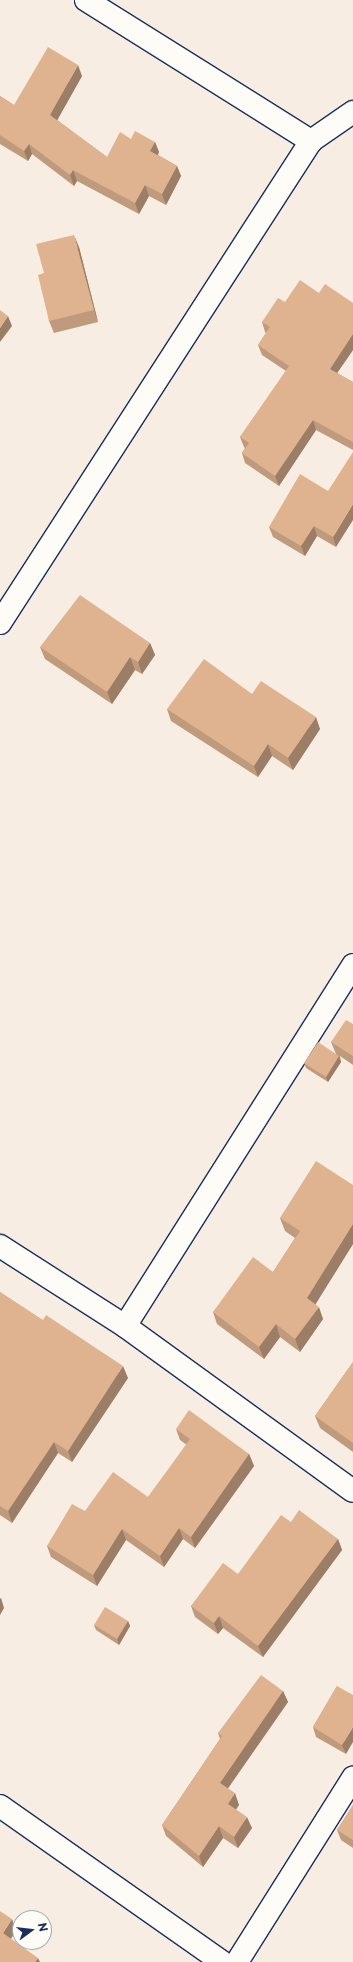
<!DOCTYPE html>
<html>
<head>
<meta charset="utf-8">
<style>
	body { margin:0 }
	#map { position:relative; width:353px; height:1962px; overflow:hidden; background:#f7ede2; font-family:"Playpen Sans",sans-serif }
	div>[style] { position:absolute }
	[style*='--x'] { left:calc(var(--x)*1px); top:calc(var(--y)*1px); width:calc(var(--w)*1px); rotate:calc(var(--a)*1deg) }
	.roads { filter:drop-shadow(1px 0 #1b2f5e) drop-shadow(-1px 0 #1b2f5e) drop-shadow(0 1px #1b2f5e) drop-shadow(0 -1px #1b2f5e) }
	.minor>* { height:22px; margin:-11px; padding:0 11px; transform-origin:11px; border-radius:11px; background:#fdfcf7 }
	.wall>* { inset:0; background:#c09a7c }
	.shaded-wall>* { inset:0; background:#9c7d65 }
	.building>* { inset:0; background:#dfb390 }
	span { translate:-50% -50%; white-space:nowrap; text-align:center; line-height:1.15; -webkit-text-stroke:4px #fdfcf7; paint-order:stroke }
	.north { position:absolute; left:12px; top:1910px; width:40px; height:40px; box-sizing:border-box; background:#fdfcf7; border:1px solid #a3aaba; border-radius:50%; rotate:75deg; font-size:11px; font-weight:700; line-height:16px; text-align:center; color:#1b2f5e }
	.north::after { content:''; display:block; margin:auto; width:14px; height:18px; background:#1b2f5e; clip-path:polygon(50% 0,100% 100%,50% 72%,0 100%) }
</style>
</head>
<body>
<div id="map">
	<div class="roads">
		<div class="minor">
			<div style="--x:86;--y:0;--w:266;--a:32.1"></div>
			<div style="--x:0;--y:623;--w:574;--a:-57.17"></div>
			<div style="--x:311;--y:141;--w:51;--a:-34.6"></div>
			<div style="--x:0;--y:1246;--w:148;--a:32.6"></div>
			<div style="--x:125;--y:1326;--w:281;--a:35.9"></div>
			<div style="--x:125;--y:1326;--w:427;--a:-57.7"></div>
			<div style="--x:0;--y:1806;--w:271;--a:35.1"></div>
			<div style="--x:237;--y:1962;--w:218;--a:-57.8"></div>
		</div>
	</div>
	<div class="wall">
		<div style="clip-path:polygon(82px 76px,57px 120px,107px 157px,131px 139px,155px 142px,159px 152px,158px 155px,177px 166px,181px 176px,166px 205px,149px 196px,139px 214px,77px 181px,74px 186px,32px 154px,28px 161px,0 144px,0 96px,14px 105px)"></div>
		<div style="clip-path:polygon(79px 247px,98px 322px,54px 333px,49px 321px,44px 273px)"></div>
		<div style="clip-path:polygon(319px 293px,353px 303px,353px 350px,337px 373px,353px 382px,353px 450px,316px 430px,279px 486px,245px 463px,242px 453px,245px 448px,244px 447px,240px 437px,286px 371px,262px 355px,258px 345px,266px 333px,265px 332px,262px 322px,285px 302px)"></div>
		<div style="clip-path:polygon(328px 491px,336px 547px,317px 536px,305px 556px,273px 537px,269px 527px)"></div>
		<div style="clip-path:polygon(150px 643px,155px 655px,142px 674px,135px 670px,112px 704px,45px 659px,40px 647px)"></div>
		<div style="clip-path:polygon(252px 694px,320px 729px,293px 770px,272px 756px,258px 777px,171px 721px,167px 709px)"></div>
		<div style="clip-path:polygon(353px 1024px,353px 1065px,340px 1056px,341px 1062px,328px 1082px,306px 1068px,304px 1063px,336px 1054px,331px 1042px)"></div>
		<div style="clip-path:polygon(353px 1185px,353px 1244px,315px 1304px,323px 1319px,300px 1352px,280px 1337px,264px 1359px,217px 1324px,213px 1312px,273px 1272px,295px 1238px,285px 1231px,280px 1218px)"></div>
		<div style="clip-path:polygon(0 1292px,128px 1378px,72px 1462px,58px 1453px,12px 1523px,0 1515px)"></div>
		<div style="clip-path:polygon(353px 1362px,353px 1452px,320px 1428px,315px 1416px)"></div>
		<div style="clip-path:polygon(176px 1429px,249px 1454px,254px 1466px,195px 1548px,183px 1539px,164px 1567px,126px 1540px,97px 1586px,51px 1557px,47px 1546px,85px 1511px,148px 1497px,187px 1445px,180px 1440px)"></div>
		<div style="clip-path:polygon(291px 1522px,338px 1539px,342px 1550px,263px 1657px,223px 1628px,218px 1634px,195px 1617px,191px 1606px,238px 1574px)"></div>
		<div style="clip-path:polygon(128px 1621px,130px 1626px,119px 1645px,96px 1630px,94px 1625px)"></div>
		<div style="clip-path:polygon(337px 1686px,346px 1754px,316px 1737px,313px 1727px)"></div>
		<div style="clip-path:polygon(283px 1691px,288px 1702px,228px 1788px,239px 1805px,236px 1809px,252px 1828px,238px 1848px,223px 1838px,203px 1867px,166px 1836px,162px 1825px,220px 1739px,218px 1733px)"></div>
		<div style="clip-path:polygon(353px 1805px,353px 1848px,341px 1840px,337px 1830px)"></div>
	</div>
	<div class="shaded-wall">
		<div style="clip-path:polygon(78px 65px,82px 76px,54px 126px,50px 115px)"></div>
		<div style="clip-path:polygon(155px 142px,159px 152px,154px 162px,150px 151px)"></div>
		<div style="clip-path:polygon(29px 144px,32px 154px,28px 161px,24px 151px)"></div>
		<div style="clip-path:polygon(177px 166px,181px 176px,166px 205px,162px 194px)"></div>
		<div style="clip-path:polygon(73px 170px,77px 181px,74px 186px,70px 175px)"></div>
		<div style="clip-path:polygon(145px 185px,149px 196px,139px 214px,135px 203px)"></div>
		<div style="clip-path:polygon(74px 235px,79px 247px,98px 322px,94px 310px)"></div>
		<div style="clip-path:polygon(8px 316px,12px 326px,0 342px,0 328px)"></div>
		<div style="clip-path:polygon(353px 334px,353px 350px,333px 379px,330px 369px)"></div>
		<div style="clip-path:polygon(313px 420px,316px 430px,279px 486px,275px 476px)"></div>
		<div style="clip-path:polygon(353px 504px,353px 520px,336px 547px,333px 537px)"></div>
		<div style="clip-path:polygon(314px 526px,317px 536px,305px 556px,301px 546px)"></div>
		<div style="clip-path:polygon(150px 643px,155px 655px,142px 674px,138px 662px)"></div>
		<div style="clip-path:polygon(130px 657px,135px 670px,112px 704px,107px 692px)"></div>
		<div style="clip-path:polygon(316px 717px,320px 729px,293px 770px,288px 758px)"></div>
		<div style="clip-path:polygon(268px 744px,272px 756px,258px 777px,254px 766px)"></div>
		<div style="clip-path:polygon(339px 1056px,341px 1062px,328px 1082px,326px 1077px)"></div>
		<div style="clip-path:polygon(353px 1224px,353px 1244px,312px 1310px,307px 1298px)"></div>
		<div style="clip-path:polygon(319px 1307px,323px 1319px,300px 1352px,295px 1339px)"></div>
		<div style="clip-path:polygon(276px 1324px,280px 1337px,264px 1359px,259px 1347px)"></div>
		<div style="clip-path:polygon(123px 1366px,128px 1378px,72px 1462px,68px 1451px)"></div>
		<div style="clip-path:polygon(54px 1442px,58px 1453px,12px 1523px,8px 1511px)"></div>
		<div style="clip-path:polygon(249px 1454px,254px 1466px,195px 1548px,191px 1537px)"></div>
		<div style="clip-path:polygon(179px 1528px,183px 1539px,164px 1567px,160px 1556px)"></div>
		<div style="clip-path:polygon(122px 1529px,126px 1540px,97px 1586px,93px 1575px)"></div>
		<div style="clip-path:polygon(338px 1539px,342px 1550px,263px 1657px,258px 1646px)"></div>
		<div style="clip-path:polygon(1px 1598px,4px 1608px,0 1615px,0 1599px)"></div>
		<div style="clip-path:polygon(219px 1616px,223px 1628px,218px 1634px,214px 1623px)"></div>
		<div style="clip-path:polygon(128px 1621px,130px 1626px,119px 1645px,117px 1639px)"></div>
		<div style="clip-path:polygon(283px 1691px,288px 1702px,224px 1794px,220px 1783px)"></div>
		<div style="clip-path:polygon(353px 1727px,353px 1742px,346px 1754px,342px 1745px)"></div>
		<div style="clip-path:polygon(235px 1793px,239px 1805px,232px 1815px,228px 1804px)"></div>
		<div style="clip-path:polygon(247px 1817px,252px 1828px,238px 1848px,234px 1837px)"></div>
		<div style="clip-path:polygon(219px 1826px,223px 1838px,203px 1867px,199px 1856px)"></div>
		<div style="clip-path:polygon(12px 1919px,16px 1931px,7px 1945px,3px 1933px)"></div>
		<div style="clip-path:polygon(38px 1958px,40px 1962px,35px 1962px)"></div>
	</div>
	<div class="building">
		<div style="clip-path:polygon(48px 47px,78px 65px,50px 115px,107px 157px,120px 132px,131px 139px,135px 131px,155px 142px,150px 151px,177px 166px,162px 194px,145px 185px,135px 203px,73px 170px,70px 175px,29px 144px,24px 151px,0 135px,0 96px,14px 105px)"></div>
		<div style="clip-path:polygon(74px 235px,94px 310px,49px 321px,38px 275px,44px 273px,36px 244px)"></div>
		<div style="clip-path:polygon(300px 280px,319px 293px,325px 284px,353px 303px,353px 334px,330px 369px,353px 382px,353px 442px,313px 420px,275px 476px,242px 453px,249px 443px,240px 437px,289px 366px,258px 345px,270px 327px,262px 322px,278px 298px,285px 302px)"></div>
		<div style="clip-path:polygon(0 310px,8px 316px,0 328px)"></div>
		<div style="clip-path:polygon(353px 452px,353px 504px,333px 537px,314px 526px,301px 546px,269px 527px,300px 474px,328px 491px)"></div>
		<div style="clip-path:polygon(80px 595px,150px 643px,138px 662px,130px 657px,107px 692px,40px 647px)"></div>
		<div style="clip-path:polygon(204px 659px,252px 694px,261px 681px,316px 717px,288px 758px,268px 744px,254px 766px,167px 709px)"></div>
		<div style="clip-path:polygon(346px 1020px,353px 1024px,353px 1056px,331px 1042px)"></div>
		<div style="clip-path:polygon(318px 1042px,339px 1056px,326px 1077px,304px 1063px)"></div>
		<div style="clip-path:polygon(316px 1161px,353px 1185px,353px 1224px,307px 1298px,319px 1307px,295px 1339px,276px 1324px,259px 1347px,213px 1312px,253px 1257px,273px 1272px,300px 1231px,280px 1218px)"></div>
		<div style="clip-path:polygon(0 1292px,43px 1320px,46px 1315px,123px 1366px,68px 1451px,54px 1442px,8px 1511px,0 1506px)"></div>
		<div style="clip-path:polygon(353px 1362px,353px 1443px,315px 1416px)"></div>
		<div style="clip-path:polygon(189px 1410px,249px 1454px,191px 1537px,179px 1528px,160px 1556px,122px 1529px,93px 1575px,47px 1546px,72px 1504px,85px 1511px,113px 1472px,148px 1497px,190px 1439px,176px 1429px)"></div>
		<div style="clip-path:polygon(299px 1510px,338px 1539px,258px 1646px,219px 1616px,214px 1623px,191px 1606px,223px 1563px,238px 1574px,281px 1515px,291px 1522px)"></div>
		<div style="clip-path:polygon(105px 1607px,128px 1621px,117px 1639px,94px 1625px)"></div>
		<div style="clip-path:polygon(261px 1675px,283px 1691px,220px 1783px,235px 1793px,228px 1804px,247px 1817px,234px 1837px,219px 1826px,199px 1856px,162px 1825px,222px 1736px,218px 1733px)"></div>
		<div style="clip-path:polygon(337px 1686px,353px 1695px,353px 1727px,342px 1745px,313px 1727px)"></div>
		<div style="clip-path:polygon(353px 1805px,353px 1840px,337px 1830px)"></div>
		<div style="clip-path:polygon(0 1911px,12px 1919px,3px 1933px,38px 1958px,35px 1962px,0 1962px)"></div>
	</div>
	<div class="north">N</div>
</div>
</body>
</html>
